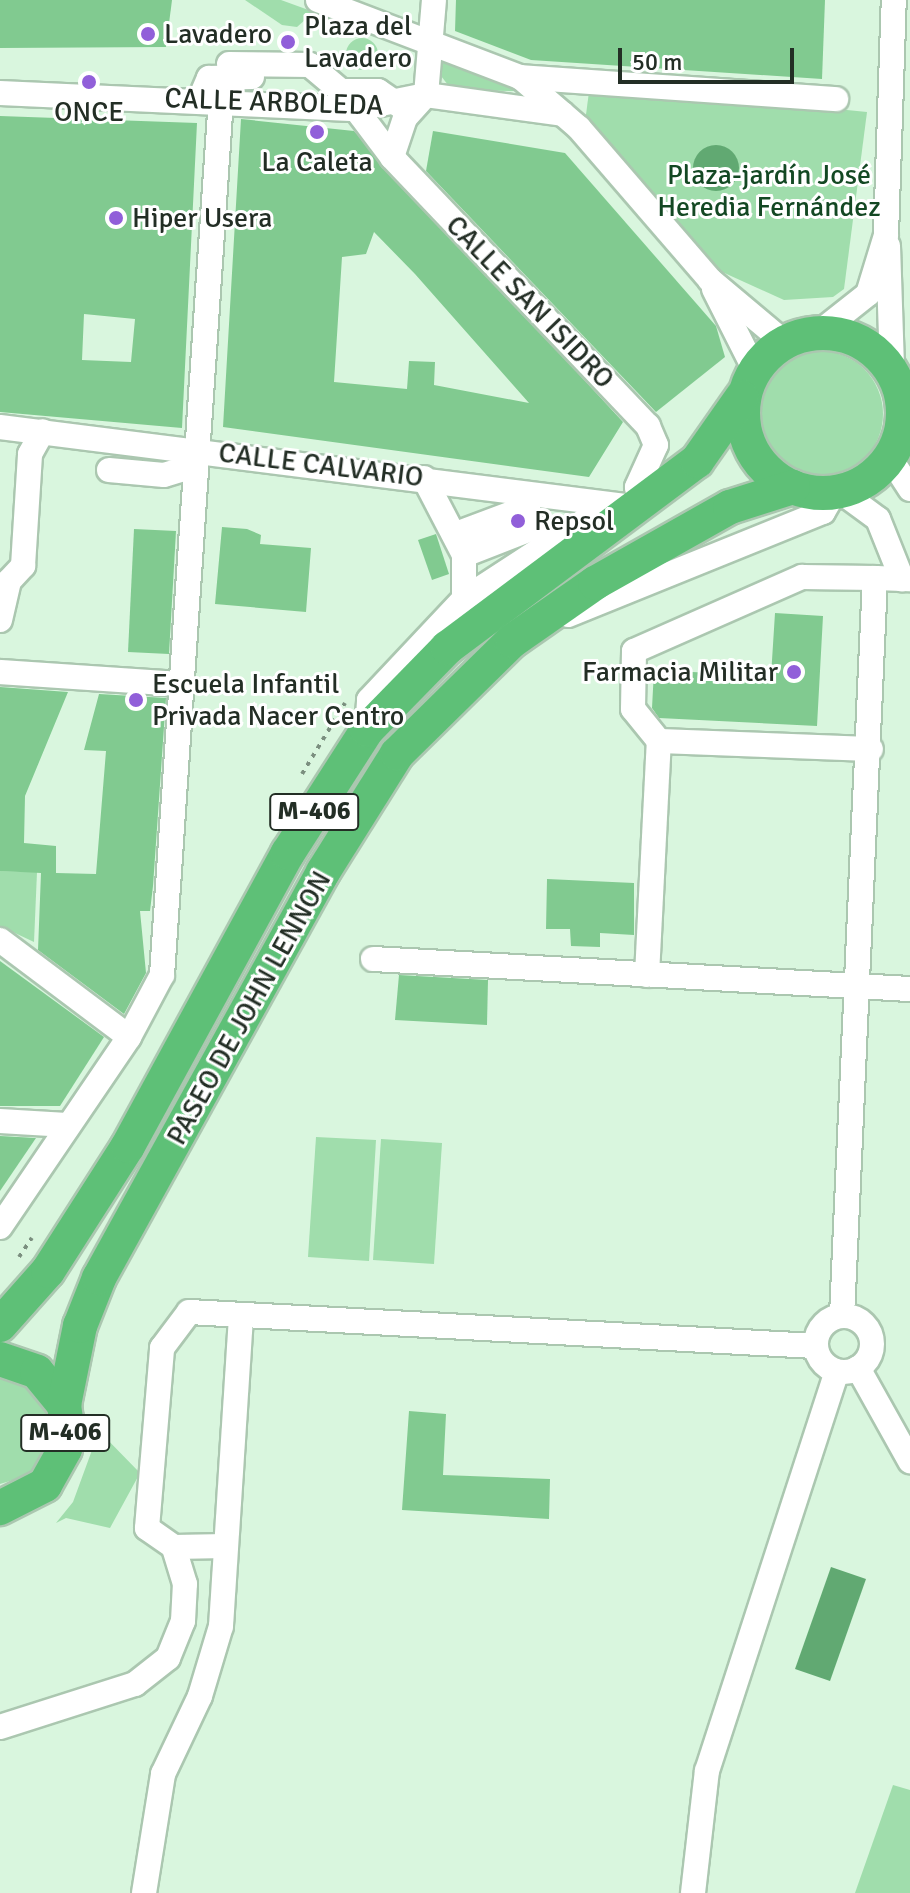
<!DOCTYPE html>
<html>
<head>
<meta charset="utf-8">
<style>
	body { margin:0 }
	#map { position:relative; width:910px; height:1893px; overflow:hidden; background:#d9f6de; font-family:Signika,sans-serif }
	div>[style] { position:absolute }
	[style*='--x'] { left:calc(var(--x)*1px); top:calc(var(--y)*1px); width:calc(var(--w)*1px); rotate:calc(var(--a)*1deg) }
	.green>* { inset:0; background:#a0ddac }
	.round { border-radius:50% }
	.water>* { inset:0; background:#61a972 }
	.building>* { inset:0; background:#81ca90 }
	.path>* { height:4px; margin-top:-2px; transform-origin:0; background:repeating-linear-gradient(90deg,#7b8f7f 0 4px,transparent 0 10px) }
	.roads { filter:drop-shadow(2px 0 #abc7b0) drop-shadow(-2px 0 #abc7b0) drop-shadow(0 2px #abc7b0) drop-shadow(0 -2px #abc7b0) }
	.minor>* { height:24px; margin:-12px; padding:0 12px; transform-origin:12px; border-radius:12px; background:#fff }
	.minor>.ring { margin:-12px; padding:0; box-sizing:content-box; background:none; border:24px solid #fff; border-radius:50% }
	.highway>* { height:34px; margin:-17px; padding:0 17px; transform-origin:17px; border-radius:17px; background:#5ec077 }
	.highway>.ring { margin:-17px; padding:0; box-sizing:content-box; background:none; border:34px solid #5ec077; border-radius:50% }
	.dots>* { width:22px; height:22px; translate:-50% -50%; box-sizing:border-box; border:4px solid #fff; border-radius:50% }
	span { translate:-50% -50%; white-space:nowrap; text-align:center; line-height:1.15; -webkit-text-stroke:6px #fff; paint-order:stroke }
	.shield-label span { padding:2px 6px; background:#fff; border:2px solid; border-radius:6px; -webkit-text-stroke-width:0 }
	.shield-label { font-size:26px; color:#232e25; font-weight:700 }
	.poi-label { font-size:28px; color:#232e25 }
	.left { translate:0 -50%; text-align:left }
	.right { translate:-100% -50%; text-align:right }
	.street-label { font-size:28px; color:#232e25 }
	.park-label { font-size:28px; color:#134823 }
	.scale { position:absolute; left:618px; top:48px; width:176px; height:36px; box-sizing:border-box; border:4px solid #232e25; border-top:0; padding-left:10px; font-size:24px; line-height:28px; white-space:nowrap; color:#232e25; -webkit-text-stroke:6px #fff; paint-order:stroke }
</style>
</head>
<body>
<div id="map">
	<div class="green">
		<div style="clip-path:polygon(245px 0,281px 0,314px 12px,297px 27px,282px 25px)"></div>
		<div class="round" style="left:346px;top:38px;width:32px;height:32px"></div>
		<div style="clip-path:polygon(442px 57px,516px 91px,452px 90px,441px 76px)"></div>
		<div style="clip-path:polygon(590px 84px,867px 112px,844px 289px,833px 297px,784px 300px,720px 271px,584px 130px)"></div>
		<div class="round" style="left:757px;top:351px;width:126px;height:126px"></div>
		<div style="clip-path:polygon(0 871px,37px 872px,34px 942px,0 926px)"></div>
		<div style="clip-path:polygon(316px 1137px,376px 1140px,369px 1261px,308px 1257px)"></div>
		<div style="clip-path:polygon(381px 1139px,442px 1143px,434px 1264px,373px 1260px)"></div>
		<div style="clip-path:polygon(0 1376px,25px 1382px,43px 1398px,54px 1437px,33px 1474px,0 1484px)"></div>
		<div style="clip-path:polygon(99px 1431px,140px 1473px,110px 1528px,66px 1518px,56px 1523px,73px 1502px)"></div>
		<div style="clip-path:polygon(893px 1785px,910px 1790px,910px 1893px,855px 1893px)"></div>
	</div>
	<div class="water">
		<div class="round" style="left:693px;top:145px;width:46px;height:46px"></div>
		<div style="clip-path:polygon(831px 1567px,866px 1579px,830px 1681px,795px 1669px)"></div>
	</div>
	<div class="building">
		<div style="clip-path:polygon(0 0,172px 0,166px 47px,0 48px)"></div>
		<div style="clip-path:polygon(456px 0,825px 0,822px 79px,531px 60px,455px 31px)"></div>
		<div style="clip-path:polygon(evenodd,0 116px,197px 123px,182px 428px,0 412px,0 116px,84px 314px,135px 319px,131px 362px,82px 360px,84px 314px)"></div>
		<div style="clip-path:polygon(evenodd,241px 119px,354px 131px,623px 422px,589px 477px,223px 427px,241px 119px,374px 232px,415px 274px,529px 403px,434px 385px,435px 362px,409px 361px,407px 389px,334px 382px,342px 257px,366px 254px,374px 232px)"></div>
		<div style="clip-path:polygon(433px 131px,565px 153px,716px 326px,725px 357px,656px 412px,426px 171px)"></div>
		<div style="clip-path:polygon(222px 527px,247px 529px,261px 535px,260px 544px,311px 548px,306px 612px,215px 604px)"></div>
		<div style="clip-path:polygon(134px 529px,176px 531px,169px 654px,128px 652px)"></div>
		<div style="clip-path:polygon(436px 534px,449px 574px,432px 580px,418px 540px)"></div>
		<div style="clip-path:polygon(775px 613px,823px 616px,817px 726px,659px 718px,652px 708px,654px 670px,771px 676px)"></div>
		<div style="clip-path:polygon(0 687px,68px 692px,25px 796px,24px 843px,56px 846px,56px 873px,96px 874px,106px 751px,84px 750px,99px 694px,166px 698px,153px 886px,150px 911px,140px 911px,146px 973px,124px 1014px,38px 950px,41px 873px,0 871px)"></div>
		<div style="clip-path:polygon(547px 879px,634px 883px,634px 935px,600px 933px,600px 947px,571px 946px,570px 929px,546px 929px)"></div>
		<div style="clip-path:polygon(0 961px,104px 1037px,60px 1106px,0 1106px)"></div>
		<div style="clip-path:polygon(399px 975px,488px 980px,487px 1025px,395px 1020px)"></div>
		<div style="clip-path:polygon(0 1136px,36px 1138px,0 1191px)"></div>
		<div style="clip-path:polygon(409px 1411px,446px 1414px,443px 1475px,550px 1479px,549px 1519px,402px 1510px)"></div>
	</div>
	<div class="path">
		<div style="--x:302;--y:774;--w:83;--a:-58.8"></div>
		<div style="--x:19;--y:1257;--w:23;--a:-56"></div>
	</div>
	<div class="roads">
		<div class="minor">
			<div style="--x:318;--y:0;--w:216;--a:20.9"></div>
			<div style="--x:520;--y:77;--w:78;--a:40.8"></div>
			<div style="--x:579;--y:128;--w:201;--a:49.2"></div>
			<div style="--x:710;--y:280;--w:98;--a:40"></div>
			<div style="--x:229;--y:64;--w:81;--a:0.7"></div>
			<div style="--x:310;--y:65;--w:40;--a:40"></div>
			<div style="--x:341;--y:91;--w:37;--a:0"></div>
			<div style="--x:378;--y:91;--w:27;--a:34"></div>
			<div style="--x:520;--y:77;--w:317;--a:4"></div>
			<div style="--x:0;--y:93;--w:356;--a:2.6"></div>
			<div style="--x:356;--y:109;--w:71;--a:-11.3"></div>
			<div style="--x:426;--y:95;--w:138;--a:7.9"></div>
			<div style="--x:200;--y:99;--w:23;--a:-67"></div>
			<div style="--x:209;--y:78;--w:43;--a:-1.3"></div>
			<div style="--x:392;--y:157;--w:41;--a:-71.6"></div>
			<div style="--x:405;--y:118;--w:31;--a:-48"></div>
			<div style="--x:426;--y:95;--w:95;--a:-85.2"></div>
			<div style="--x:888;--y:246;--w:122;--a:88.1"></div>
			<div style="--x:714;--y:289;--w:91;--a:63.2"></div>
			<div style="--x:820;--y:332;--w:61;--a:-38.4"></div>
			<div style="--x:868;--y:294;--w:62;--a:-73"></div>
			<div style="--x:886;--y:235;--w:235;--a:-88.1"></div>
			<div style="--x:0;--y:427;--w:646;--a:7.2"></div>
			<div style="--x:641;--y:508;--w:21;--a:-101"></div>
			<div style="--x:637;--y:487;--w:46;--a:-65.7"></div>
			<div style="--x:656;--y:445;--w:21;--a:-113"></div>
			<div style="--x:648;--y:426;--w:371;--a:-133.6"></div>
			<div style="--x:392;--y:157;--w:60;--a:-126.9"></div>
			<div style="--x:890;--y:458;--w:37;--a:57"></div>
			<div style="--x:109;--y:470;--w:55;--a:5.2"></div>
			<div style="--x:164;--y:475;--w:30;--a:-17"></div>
			<div style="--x:424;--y:478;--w:87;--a:62.5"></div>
			<div style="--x:464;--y:555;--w:44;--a:90"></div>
			<div style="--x:840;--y:491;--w:47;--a:36.4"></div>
			<div style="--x:878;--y:519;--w:65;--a:68.2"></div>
			<div style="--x:456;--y:534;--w:77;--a:-20.6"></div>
			<div style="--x:464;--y:555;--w:77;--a:-21.3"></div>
			<div style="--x:9;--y:581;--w:21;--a:-47"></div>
			<div style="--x:23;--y:566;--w:112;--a:-86.4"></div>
			<div style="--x:30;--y:454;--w:26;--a:-61"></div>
			<div style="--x:568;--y:615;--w:275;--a:-22"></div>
			<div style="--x:823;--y:512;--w:22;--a:-60"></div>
			<div style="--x:0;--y:620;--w:40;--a:-77"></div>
			<div style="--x:0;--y:672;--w:179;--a:3.8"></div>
			<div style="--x:367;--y:730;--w:30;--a:-86"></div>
			<div style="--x:369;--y:700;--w:139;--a:-46.8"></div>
			<div style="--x:464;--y:599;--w:153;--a:-33"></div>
			<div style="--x:592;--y:516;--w:29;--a:14"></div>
			<div style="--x:659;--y:741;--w:41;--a:-129.1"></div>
			<div style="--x:633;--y:709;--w:58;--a:-89"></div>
			<div style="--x:634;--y:651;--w:184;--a:-23.8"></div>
			<div style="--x:802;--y:577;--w:73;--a:0.8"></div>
			<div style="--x:0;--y:940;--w:161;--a:36.9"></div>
			<div style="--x:373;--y:959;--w:538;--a:3.2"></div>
			<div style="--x:647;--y:975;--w:234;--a:-87.1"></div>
			<div style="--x:659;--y:741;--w:212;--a:2.2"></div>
			<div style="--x:0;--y:1121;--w:67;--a:3.4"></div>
			<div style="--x:0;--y:1227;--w:230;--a:-55.8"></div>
			<div style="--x:129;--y:1037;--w:70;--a:-62"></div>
			<div style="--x:162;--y:975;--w:878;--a:-86.15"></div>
			<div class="ring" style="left:816px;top:1316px;width:32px;height:32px"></div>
			<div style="--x:842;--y:1316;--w:739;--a:-87.44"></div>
			<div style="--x:875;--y:578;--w:35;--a:2"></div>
			<div style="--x:858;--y:1368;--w:107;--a:60.8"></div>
			<div style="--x:226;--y:1546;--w:52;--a:178.9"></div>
			<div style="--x:174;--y:1547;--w:33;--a:-145"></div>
			<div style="--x:147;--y:1528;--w:181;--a:-85.2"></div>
			<div style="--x:162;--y:1348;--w:45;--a:-53.1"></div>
			<div style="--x:189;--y:1312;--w:627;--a:3.11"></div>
			<div style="--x:0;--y:1727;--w:142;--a:-17.7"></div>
			<div style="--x:135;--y:1684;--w:42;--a:-38.2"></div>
			<div style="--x:168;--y:1658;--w:40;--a:-68"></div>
			<div style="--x:183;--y:1621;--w:37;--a:-87"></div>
			<div style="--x:185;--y:1584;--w:39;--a:-107"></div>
			<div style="--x:144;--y:1893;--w:121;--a:-80.9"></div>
			<div style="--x:163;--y:1774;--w:86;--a:-64.6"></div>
			<div style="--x:200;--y:1696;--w:73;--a:-73.3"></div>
			<div style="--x:221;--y:1626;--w:311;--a:-86.3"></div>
			<div style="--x:693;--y:1893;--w:123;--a:-83.5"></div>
			<div style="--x:707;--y:1771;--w:420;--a:-72"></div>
		</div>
		<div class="highway">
			<div class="ring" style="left:743px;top:333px;width:126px;height:126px"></div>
			<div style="--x:0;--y:1325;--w:72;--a:-48.4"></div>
			<div style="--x:48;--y:1271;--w:148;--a:-57.4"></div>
			<div style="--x:128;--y:1146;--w:334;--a:-61.4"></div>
			<div style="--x:288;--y:853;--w:146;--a:-57.3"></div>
			<div style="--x:367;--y:730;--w:115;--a:-45.7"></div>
			<div style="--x:447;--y:648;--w:312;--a:-36.8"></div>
			<div style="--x:697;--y:461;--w:78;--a:-54.9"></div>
			<div style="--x:0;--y:1359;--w:39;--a:19"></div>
			<div style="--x:37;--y:1372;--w:43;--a:50.7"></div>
			<div style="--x:64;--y:1405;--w:14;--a:82"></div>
			<div style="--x:66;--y:1419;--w:30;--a:92"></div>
			<div style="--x:65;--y:1449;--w:41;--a:119.1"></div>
			<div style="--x:45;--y:1485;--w:51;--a:152.9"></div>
			<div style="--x:64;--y:1405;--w:81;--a:-78.6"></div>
			<div style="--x:80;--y:1326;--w:52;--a:-68.4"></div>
			<div style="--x:99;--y:1278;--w:464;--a:-61.1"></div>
			<div style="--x:323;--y:872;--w:139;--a:-57.9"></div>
			<div style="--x:397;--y:754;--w:161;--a:-44.5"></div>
			<div style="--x:512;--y:641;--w:101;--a:-34.9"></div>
			<div style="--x:595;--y:583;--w:155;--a:-29.4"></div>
			<div style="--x:730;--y:507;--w:66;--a:-17.6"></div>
		</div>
	</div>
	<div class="dots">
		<div style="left:148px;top:34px;background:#915fd9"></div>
		<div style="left:288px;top:42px;background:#915fd9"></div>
		<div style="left:89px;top:82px;background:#915fd9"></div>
		<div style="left:317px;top:132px;background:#915fd9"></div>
		<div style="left:116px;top:218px;background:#915fd9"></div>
		<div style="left:518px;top:521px;background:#915fd9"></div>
		<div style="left:794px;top:672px;background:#915fd9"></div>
		<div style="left:136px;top:700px;background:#915fd9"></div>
	</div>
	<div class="shield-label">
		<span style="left:314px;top:812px">M-406</span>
		<span style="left:65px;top:1433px">M-406</span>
	</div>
	<div class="poi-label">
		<span class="left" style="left:304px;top:42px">Plaza del<br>Lavadero</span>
		<span class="left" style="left:164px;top:34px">Lavadero</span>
		<span style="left:89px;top:112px">ONCE</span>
		<span style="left:317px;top:162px">La Caleta</span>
		<span class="left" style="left:132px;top:218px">Hiper Usera</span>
		<span class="left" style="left:534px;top:521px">Repsol</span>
		<span class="right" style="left:778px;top:672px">Farmacia Militar</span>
		<span class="left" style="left:152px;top:700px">Escuela Infantil<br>Privada Nacer Centro</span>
	</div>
	<div class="street-label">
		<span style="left:274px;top:102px;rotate:2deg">CALLE ARBOLEDA</span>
		<span style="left:530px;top:302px;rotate:46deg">CALLE SAN ISIDRO</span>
		<span style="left:321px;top:465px;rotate:7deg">CALLE CALVARIO</span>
		<span style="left:249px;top:1008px;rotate:-61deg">PASEO DE JOHN LENNON</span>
	</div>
	<div class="park-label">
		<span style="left:769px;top:191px">Plaza-jardín José<br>Heredia Fernández</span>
	</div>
	<div class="scale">50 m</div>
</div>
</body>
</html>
